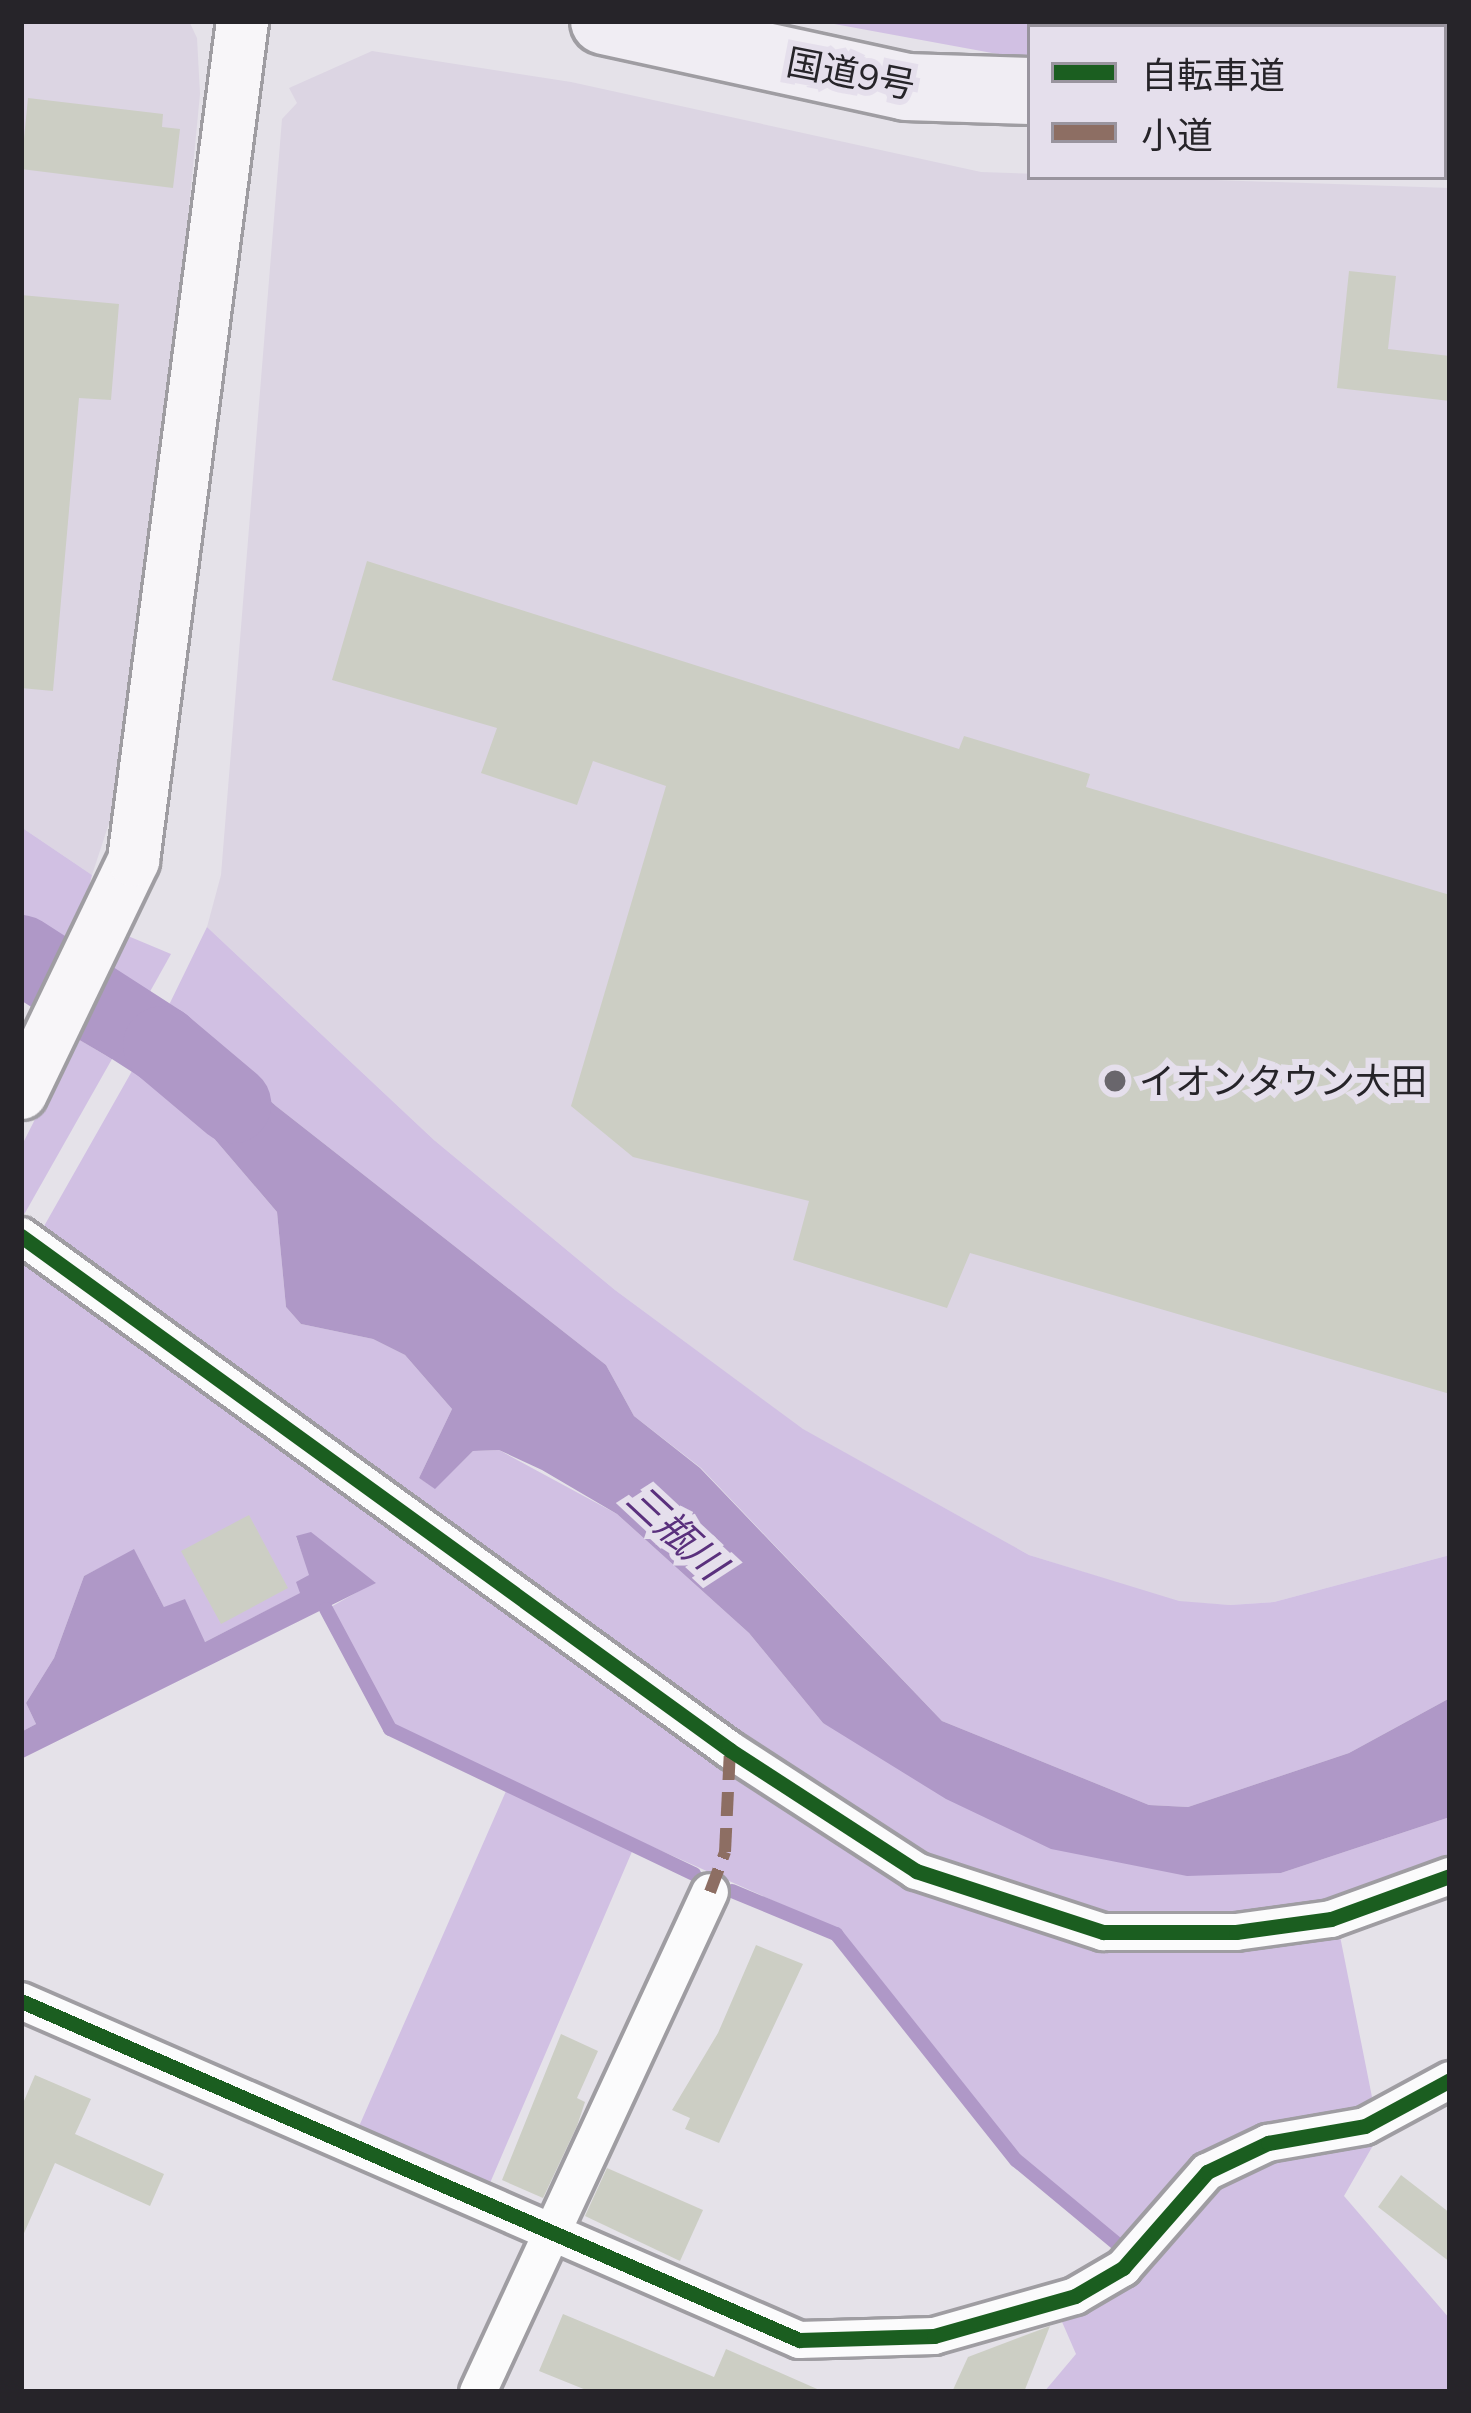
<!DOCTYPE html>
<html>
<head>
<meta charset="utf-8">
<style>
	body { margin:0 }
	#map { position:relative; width:1471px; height:2413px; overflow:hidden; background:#e5e2e9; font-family:Mulish,"Noto Sans JP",sans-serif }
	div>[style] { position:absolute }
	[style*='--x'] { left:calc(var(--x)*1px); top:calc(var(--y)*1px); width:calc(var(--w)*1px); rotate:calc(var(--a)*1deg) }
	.built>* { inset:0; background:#dcd5e3 }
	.green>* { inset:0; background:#d1c0e3 }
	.water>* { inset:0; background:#af98c7 }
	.stream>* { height:14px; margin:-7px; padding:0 7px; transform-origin:7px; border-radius:7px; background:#af98c7 }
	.river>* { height:78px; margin:-39px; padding:0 39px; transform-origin:39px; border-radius:39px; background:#af98c7 }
	.building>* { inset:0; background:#cccec4 }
	.roads { filter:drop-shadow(3px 0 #9f9da2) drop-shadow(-3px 0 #9f9da2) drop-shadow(0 3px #9f9da2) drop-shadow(0 -3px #9f9da2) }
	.street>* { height:36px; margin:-18px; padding:0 18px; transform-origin:18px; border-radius:18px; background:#fbfbfc }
	.secondary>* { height:51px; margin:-25.5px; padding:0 25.5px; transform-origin:25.5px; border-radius:25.5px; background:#f8f6f9 }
	.highway>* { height:66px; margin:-33px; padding:0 33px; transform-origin:33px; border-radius:33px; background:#f0edf3 }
	.quiet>* { height:12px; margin-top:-6px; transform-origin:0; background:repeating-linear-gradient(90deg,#8d6e63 0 24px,transparent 0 36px) }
	.cycleway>* { height:15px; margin:-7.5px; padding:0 7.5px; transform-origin:7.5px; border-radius:7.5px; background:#1b5e20 }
	.dots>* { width:33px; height:33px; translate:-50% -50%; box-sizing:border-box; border:6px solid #e5dfec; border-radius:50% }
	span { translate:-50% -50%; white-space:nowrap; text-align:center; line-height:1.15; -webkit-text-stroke:12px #e5dfec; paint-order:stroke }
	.street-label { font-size:36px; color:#262429 }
	.poi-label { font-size:36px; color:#262429 }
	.left { translate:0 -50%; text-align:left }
	.water-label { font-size:39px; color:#5a307d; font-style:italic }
	.frame { position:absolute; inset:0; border:24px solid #262429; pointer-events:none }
	.legend { position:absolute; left:1027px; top:24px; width:420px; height:156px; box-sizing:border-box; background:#e5dfec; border:3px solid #99949e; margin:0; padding:15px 21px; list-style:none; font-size:36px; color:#262429 }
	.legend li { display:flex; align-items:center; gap:24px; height:60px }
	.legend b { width:60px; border:3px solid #99949e }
</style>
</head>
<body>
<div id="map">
	<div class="built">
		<div style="clip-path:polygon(21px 21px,189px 21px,197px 38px,200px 94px,151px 601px,121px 787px,92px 875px,21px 827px)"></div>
		<div style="clip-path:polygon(372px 51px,571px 82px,981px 172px,1450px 188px,1450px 1555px,1274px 1602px,1230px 1605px,1179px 1602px,1029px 1555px,802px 1429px,615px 1290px,434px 1140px,207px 927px,221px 875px,282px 119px,297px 103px,289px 88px)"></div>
	</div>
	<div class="green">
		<div style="clip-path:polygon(818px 21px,1450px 21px,1450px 73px,1444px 27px,1030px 27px,1030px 60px)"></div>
		<div style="clip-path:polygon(21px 827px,92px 875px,74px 947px,21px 913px)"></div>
		<div style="clip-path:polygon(207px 927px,434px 1140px,615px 1290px,803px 1429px,1029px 1555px,1179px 1601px,1230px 1605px,1274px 1602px,1450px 1555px,1450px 1698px,1349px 1753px,1188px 1807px,1149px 1805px,942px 1721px,701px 1468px,634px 1416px,606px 1365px,276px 1106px,167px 1009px)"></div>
		<div style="clip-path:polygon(128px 936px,171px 954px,147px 997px,111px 970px)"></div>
		<div style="clip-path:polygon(76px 1038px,112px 1059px,21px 1220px,21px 1147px)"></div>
		<div style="clip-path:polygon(132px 1071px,194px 1115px,277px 1212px,286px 1307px,301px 1324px,373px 1339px,405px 1355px,452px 1409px,419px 1478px,435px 1488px,473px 1451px,499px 1450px,617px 1514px,749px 1633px,823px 1723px,1281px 1873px,1450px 1817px,1450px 1862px,1300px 1914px,1094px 1917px,976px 1881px,867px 1825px,39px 1235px)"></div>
		<div style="clip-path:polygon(21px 1249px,741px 1774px,1028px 1924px,1339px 1931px,1372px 2097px,1355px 2116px,1269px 2136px,1131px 2247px,1077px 2212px,1013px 2147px,839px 1930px,637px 1840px,484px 2197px,353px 2140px,510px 1782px,392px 1726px,329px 1608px,375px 1582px,296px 1537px,310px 1575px,301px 1593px,205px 1642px,164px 1607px,134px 1550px,84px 1576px,54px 1658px,26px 1703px,36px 1724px,21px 1732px)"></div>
		<div style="clip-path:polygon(1379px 2135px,1344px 2196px,1450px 2319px,1450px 2392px,1044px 2392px,1076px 2354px,1059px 2315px,1199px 2194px,1238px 2169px)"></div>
	</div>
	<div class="water">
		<div style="clip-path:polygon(21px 913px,74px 947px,43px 1007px,21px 999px)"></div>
		<div style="clip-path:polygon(111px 970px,147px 997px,112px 1059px,76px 1038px)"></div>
		<div style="clip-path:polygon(167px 1009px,276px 1106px,606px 1365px,634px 1416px,700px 1468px,942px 1721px,1149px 1805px,1188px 1807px,1349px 1753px,1450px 1698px,1450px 1817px,1281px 1873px,1187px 1876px,1051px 1849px,946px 1799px,823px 1723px,749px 1633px,617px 1514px,542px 1470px,499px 1450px,473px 1451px,435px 1489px,419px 1478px,452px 1409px,405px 1355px,373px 1339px,301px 1324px,286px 1307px,277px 1212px,194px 1115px,132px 1071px)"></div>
		<div style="clip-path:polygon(311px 1532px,376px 1583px,21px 1759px,21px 1732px,36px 1724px,26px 1703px,54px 1658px,84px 1576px,134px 1549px,164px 1607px,185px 1599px,205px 1642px,300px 1593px,296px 1582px,309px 1575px,296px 1536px)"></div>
	</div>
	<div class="stream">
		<div style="--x:326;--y:1609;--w:136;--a:61.9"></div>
		<div style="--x:390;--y:1729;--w:337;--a:25.5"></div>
		<div style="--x:732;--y:1891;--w:113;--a:22.5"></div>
		<div style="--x:836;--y:1934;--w:289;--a:51.5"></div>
		<div style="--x:1016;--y:2160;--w:138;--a:39.7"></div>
	</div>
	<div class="river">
		<div style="--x:21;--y:954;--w:168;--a:32.8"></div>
		<div style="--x:162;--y:1045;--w:92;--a:40.1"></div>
	</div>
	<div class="building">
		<div style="clip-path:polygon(28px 98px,163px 114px,162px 127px,180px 129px,173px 188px,21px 169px)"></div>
		<div style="clip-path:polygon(1349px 271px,1396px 276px,1388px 349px,1450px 356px,1450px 401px,1337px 388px)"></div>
		<div style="clip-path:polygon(21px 295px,119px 304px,111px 400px,79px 398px,53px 691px,21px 688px)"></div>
		<div style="clip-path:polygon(367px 561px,959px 749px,964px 736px,1090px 774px,1086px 787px,1450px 895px,1450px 1394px,970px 1253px,947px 1308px,793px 1260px,809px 1201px,633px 1157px,571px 1106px,666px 786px,593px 761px,577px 805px,481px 773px,497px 728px,332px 680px)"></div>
		<div style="clip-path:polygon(249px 1515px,288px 1588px,221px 1624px,181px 1551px)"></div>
		<div style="clip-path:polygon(756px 1945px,803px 1964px,719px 2143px,685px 2129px,690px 2118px,672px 2110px,718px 2033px)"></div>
		<div style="clip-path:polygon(561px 2034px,598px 2051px,577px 2098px,585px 2102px,577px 2126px,543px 2198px,502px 2180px)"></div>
		<div style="clip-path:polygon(35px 2075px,91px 2099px,75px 2134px,164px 2174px,150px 2206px,55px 2163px,21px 2240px,21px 2108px)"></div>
		<div style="clip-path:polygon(607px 2168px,703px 2210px,680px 2261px,585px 2216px)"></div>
		<div style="clip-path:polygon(1401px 2175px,1450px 2213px,1450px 2262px,1378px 2207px)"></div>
		<div style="clip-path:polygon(563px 2314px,714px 2377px,726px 2349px,824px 2392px,591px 2392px,539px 2371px)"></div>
		<div style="clip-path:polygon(1050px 2326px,1024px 2392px,952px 2392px,968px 2357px)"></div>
	</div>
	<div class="roads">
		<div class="street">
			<div style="--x:21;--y:1236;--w:876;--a:35.94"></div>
			<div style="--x:730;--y:1750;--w:222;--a:33"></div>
			<div style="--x:916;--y:1871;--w:197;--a:18.1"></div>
			<div style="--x:1103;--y:1932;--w:133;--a:0"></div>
			<div style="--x:1236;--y:1932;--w:96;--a:-7.8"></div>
			<div style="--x:1331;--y:1919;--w:127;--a:-19.9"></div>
			<div style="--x:21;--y:2001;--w:849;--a:23.54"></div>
			<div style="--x:799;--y:2340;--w:135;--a:-1.7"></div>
			<div style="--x:934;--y:2336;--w:147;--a:-15.8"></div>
			<div style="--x:1075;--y:2296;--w:56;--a:-30.3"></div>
			<div style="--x:1123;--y:2268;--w:128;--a:-48.8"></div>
			<div style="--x:1207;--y:2172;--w:68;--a:-25.4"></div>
			<div style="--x:1268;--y:2143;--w:98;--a:-9.9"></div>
			<div style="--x:1365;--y:2126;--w:97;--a:-28.4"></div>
			<div style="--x:478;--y:2392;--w:551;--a:-65.11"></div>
		</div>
		<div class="secondary">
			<div style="--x:21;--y:1093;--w:259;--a:-64.3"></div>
			<div style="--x:133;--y:860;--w:846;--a:-82.6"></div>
		</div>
		<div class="highway">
			<div style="--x:604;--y:21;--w:309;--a:12.3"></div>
			<div style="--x:906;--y:87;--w:124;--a:1.8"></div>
			<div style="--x:1444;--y:103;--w:6;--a:0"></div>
		</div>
	</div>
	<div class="quiet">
		<div style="--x:710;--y:1892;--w:43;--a:-69.4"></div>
		<div style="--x:725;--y:1852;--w:102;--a:-87.2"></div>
	</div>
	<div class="cycleway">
		<div style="--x:21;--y:1236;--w:876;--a:35.94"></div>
		<div style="--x:730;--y:1750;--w:222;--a:33"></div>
		<div style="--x:916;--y:1871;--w:197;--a:18.1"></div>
		<div style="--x:1103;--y:1932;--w:133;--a:0"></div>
		<div style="--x:1236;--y:1932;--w:96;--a:-7.8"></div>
		<div style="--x:1331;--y:1919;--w:127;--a:-19.9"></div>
		<div style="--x:21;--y:2001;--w:849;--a:23.54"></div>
		<div style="--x:799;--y:2340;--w:135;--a:-1.7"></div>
		<div style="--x:934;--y:2336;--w:147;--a:-15.8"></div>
		<div style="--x:1075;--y:2296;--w:56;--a:-30.3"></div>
		<div style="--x:1123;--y:2268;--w:128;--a:-48.8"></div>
		<div style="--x:1207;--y:2172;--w:68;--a:-25.4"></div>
		<div style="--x:1268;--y:2143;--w:98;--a:-9.9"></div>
		<div style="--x:1365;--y:2126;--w:97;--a:-28.4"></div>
	</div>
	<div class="dots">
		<div style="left:1115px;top:1081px;background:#69666c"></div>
	</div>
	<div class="street-label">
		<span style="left:851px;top:73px;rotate:11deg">国道9号</span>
	</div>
	<div class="poi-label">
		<span class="left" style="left:1139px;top:1081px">イオンタウン大田</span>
	</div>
	<div class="water-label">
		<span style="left:676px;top:1532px;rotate:43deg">三瓶川</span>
	</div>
	<div class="frame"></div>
	<ul class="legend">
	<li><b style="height:15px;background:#1b5e20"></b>自転車道</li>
	<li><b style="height:15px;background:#8d6e63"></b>小道</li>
	</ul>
</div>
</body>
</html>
